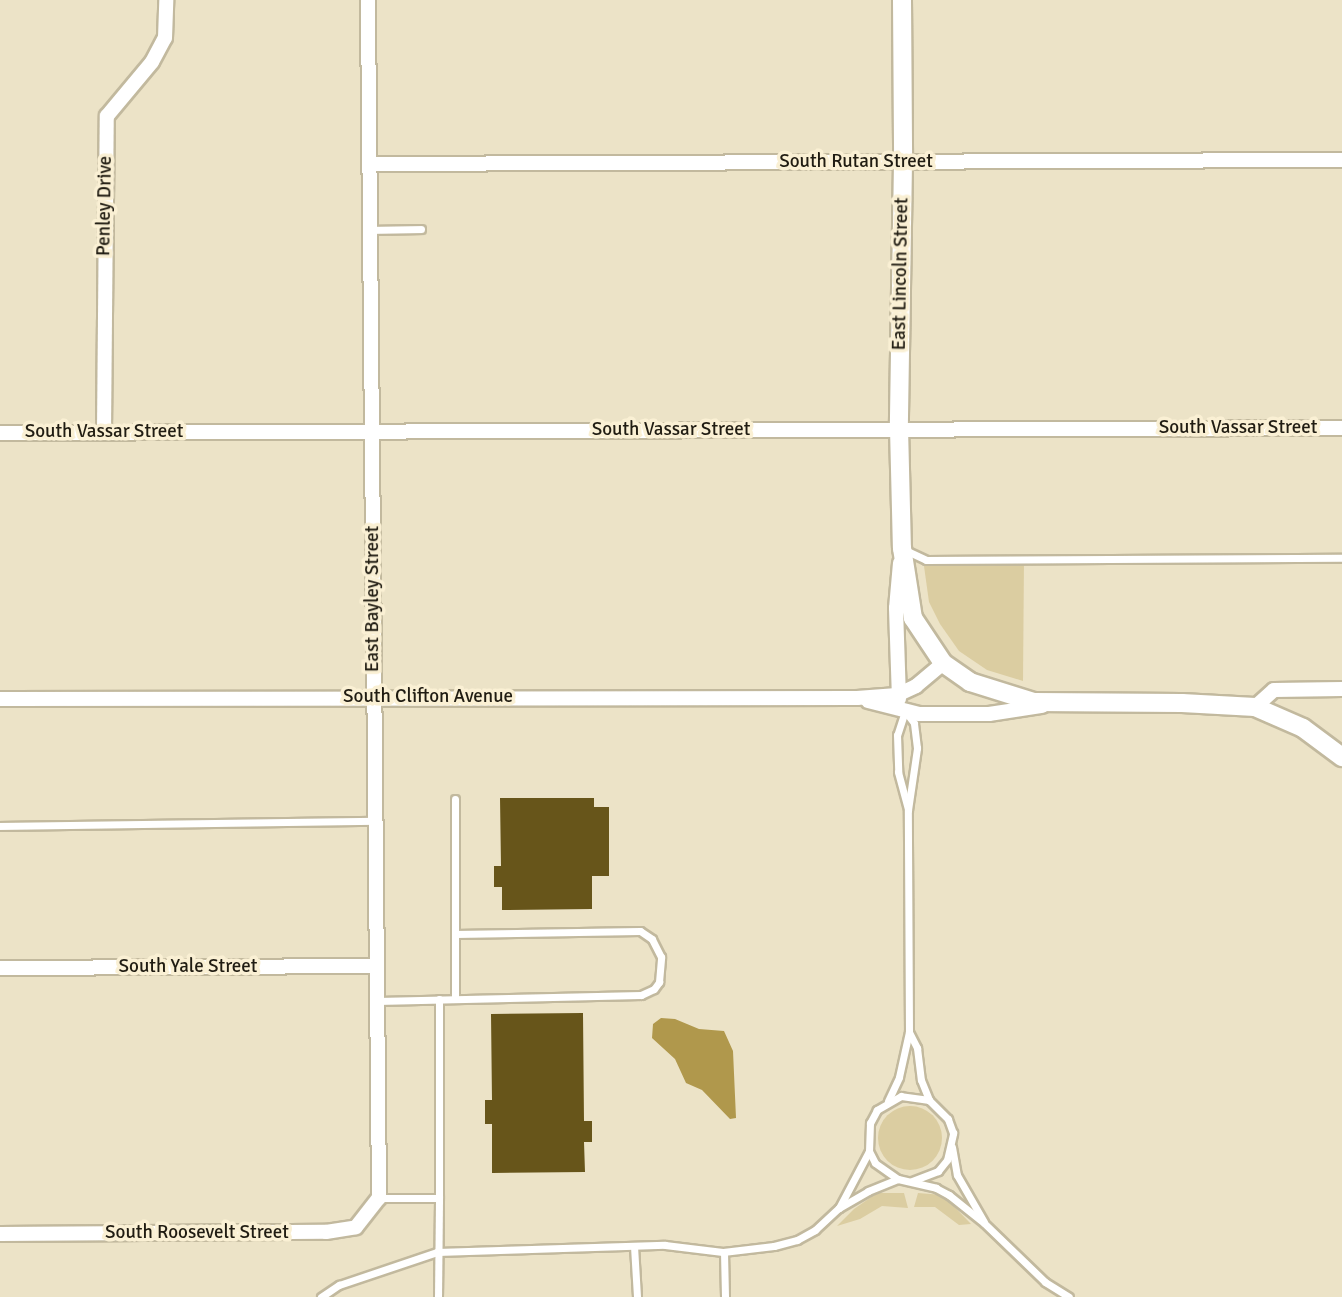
<!DOCTYPE html>
<html>
<head>
<meta charset="utf-8">
<style>
	body { margin:0 }
	#map { position:relative; width:1342px; height:1297px; overflow:hidden; background:#ece3c7; font-family:Signika,sans-serif }
	div>[style] { position:absolute }
	[style*='--x'] { left:calc(var(--x)*1px); top:calc(var(--y)*1px); width:calc(var(--w)*1px); rotate:calc(var(--a)*1deg) }
	.green>* { inset:0; background:#dbcda1 }
	.round { border-radius:50% }
	.water>* { inset:0; background:#b0984c }
	.building>* { inset:0; background:#67551a }
	.roads { filter:drop-shadow(2px 0 #c2b99e) drop-shadow(-2px 0 #c2b99e) drop-shadow(0 2px #c2b99e) drop-shadow(0 -2px #c2b99e) }
	.service>* { height:7px; margin:-3.5px; padding:0 3.5px; transform-origin:3.5px; border-radius:3.5px; background:#fff }
	.minor>* { height:14px; margin:-7px; padding:0 7px; transform-origin:7px; border-radius:7px; background:#fff }
	.tertiary>* { height:18px; margin:-9px; padding:0 9px; transform-origin:9px; border-radius:9px; background:#fff }
	span { translate:-50% -50%; white-space:nowrap; text-align:center; line-height:1.15; -webkit-text-stroke:7px #faf0d4; paint-order:stroke }
	.street-label { font-size:19px; color:#201c12 }
</style>
</head>
<body>
<div id="map">
	<div class="green">
		<div style="clip-path:polygon(923px 559px,1024px 559px,1023px 681px,987px 670px,959px 651px,940px 624px,929px 602px)"></div>
		<div class="round" style="left:878px;top:1106px;width:64px;height:64px"></div>
		<div style="clip-path:polygon(877px 1193px,904px 1193px,908px 1208px,882px 1206px,860px 1219px,837px 1226px,854px 1209px)"></div>
		<div style="clip-path:polygon(918px 1193px,943px 1195px,971px 1224px,959px 1225px,935px 1207px,914px 1207px)"></div>
	</div>
	<div class="water">
		<div style="clip-path:polygon(661px 1018px,675px 1019px,699px 1029px,724px 1031px,733px 1051px,736px 1118px,730px 1119px,702px 1090px,686px 1083px,675px 1059px,652px 1038px,653px 1024px)"></div>
	</div>
	<div class="building">
		<div style="clip-path:polygon(500px 798px,594px 798px,594px 807px,609px 807px,609px 876px,592px 876px,592px 909px,502px 910px,502px 887px,494px 887px,494px 866px,501px 866px)"></div>
		<div style="clip-path:polygon(583px 1013px,584px 1121px,592px 1121px,592px 1142px,584px 1142px,585px 1172px,492px 1173px,492px 1124px,485px 1124px,485px 1100px,492px 1100px,491px 1014px)"></div>
	</div>
	<div class="roads">
		<div class="service">
			<div style="--x:370;--y:230;--w:51;--a:-1.1"></div>
			<div style="--x:905;--y:550;--w:23;--a:25"></div>
			<div style="--x:926;--y:560;--w:416;--a:-0.3"></div>
			<div style="--x:455;--y:799;--w:200;--a:90"></div>
			<div style="--x:0;--y:826;--w:374;--a:-0.8"></div>
			<div style="--x:377;--y:1001;--w:264;--a:-1.3"></div>
			<div style="--x:641;--y:995;--w:14;--a:-25"></div>
			<div style="--x:654;--y:989;--w:9;--a:-54"></div>
			<div style="--x:659;--y:982;--w:25;--a:-85"></div>
			<div style="--x:661;--y:957;--w:20;--a:-117"></div>
			<div style="--x:652;--y:939;--w:14;--a:-146"></div>
			<div style="--x:640;--y:931;--w:185;--a:179.1"></div>
			<div style="--x:909;--y:1032;--w:18;--a:63"></div>
			<div style="--x:917;--y:1048;--w:32;--a:83"></div>
			<div style="--x:921;--y:1080;--w:22;--a:68"></div>
			<div style="--x:888;--y:1101;--w:26;--a:-65"></div>
			<div style="--x:899;--y:1077;--w:46;--a:-77.5"></div>
			<div style="--x:909;--y:1032;--w:222;--a:-90.3"></div>
			<div style="--x:908;--y:810;--w:63;--a:-81.7"></div>
			<div style="--x:917;--y:748;--w:25;--a:-97"></div>
			<div style="--x:914;--y:723;--w:15;--a:-127"></div>
			<div style="--x:905;--y:711;--w:25;--a:108"></div>
			<div style="--x:897;--y:735;--w:37;--a:88"></div>
			<div style="--x:898;--y:772;--w:39;--a:75"></div>
			<div style="--x:952;--y:1147;--w:28;--a:80"></div>
			<div style="--x:957;--y:1175;--w:54;--a:60.1"></div>
			<div style="--x:912;--y:1181;--w:28;--a:-21"></div>
			<div style="--x:938;--y:1171;--w:14;--a:-51"></div>
			<div style="--x:947;--y:1160;--w:28;--a:-77"></div>
			<div style="--x:953;--y:1133;--w:15;--a:-110"></div>
			<div style="--x:948;--y:1119;--w:27;--a:-135"></div>
			<div style="--x:929;--y:1100;--w:28;--a:-172"></div>
			<div style="--x:901;--y:1096;--w:28;--a:150"></div>
			<div style="--x:877;--y:1110;--w:15;--a:118"></div>
			<div style="--x:870;--y:1123;--w:28;--a:92"></div>
			<div style="--x:869;--y:1151;--w:13;--a:63"></div>
			<div style="--x:875;--y:1163;--w:28;--a:35"></div>
			<div style="--x:898;--y:1179;--w:39;--a:13"></div>
			<div style="--x:936;--y:1188;--w:15;--a:28"></div>
			<div style="--x:949;--y:1195;--w:45;--a:38.7"></div>
			<div style="--x:984;--y:1223;--w:85;--a:44"></div>
			<div style="--x:1045;--y:1282;--w:28;--a:32"></div>
			<div style="--x:380;--y:1198;--w:59;--a:0"></div>
			<div style="--x:439;--y:1198;--w:199;--a:-90"></div>
			<div style="--x:839;--y:1208;--w:64;--a:-62.2"></div>
			<div style="--x:634;--y:1246;--w:51;--a:86.6"></div>
			<div style="--x:724;--y:1252;--w:45;--a:88.7"></div>
			<div style="--x:321;--y:1297;--w:22;--a:-34"></div>
			<div style="--x:339;--y:1285;--w:103;--a:-18.6"></div>
			<div style="--x:437;--y:1252;--w:228;--a:-1.8"></div>
			<div style="--x:665;--y:1245;--w:58;--a:6.9"></div>
			<div style="--x:723;--y:1252;--w:51;--a:-6.7"></div>
			<div style="--x:774;--y:1246;--w:24;--a:-15"></div>
			<div style="--x:797;--y:1240;--w:21;--a:-29"></div>
			<div style="--x:815;--y:1230;--w:33;--a:-43"></div>
			<div style="--x:839;--y:1208;--w:34;--a:-30"></div>
			<div style="--x:868;--y:1191;--w:32;--a:-22"></div>
			<div style="--x:438;--y:1297;--w:99;--a:-89.4"></div>
		</div>
		<div class="minor">
			<div style="--x:370;--y:164;--w:972;--a:-0.24"></div>
			<div style="--x:104;--y:432;--w:316;--a:-89.5"></div>
			<div style="--x:107;--y:116;--w:70;--a:-50.2"></div>
			<div style="--x:152;--y:62;--w:27;--a:-62"></div>
			<div style="--x:165;--y:38;--w:38;--a:-88"></div>
			<div style="--x:0;--y:433;--w:1342;--a:-0.21"></div>
			<div style="--x:0;--y:699;--w:857;--a:-0.07"></div>
			<div style="--x:857;--y:698;--w:40;--a:-4.3"></div>
			<div style="--x:897;--y:695;--w:21;--a:-25"></div>
			<div style="--x:916;--y:686;--w:35;--a:-40"></div>
			<div style="--x:899;--y:699;--w:91;--a:-91.9"></div>
			<div style="--x:896;--y:608;--w:45;--a:-84.9"></div>
			<div style="--x:868;--y:701;--w:53;--a:14.3"></div>
			<div style="--x:919;--y:714;--w:70;--a:0"></div>
			<div style="--x:989;--y:714;--w:54;--a:-8.6"></div>
			<div style="--x:1255;--y:707;--w:25;--a:-42"></div>
			<div style="--x:1274;--y:690;--w:68;--a:-0.8"></div>
			<div style="--x:0;--y:968;--w:376;--a:-0.3"></div>
			<div style="--x:0;--y:1234;--w:326;--a:-0.4"></div>
			<div style="--x:326;--y:1232;--w:30;--a:-9"></div>
			<div style="--x:356;--y:1227;--w:37;--a:-52"></div>
			<div style="--x:379;--y:1198;--w:1198;--a:-90.53"></div>
		</div>
		<div class="tertiary">
			<div style="--x:902;--y:0;--w:162;--a:89.6"></div>
			<div style="--x:903;--y:162;--w:266;--a:90.9"></div>
			<div style="--x:899;--y:428;--w:120;--a:88.6"></div>
			<div style="--x:902;--y:548;--w:71;--a:81.1"></div>
			<div style="--x:913;--y:618;--w:54;--a:56.3"></div>
			<div style="--x:943;--y:663;--w:33;--a:35"></div>
			<div style="--x:970;--y:682;--w:67;--a:17.4"></div>
			<div style="--x:1034;--y:702;--w:148;--a:0.4"></div>
			<div style="--x:1182;--y:703;--w:73;--a:3.1"></div>
			<div style="--x:1255;--y:707;--w:52;--a:23.6"></div>
			<div style="--x:1303;--y:728;--w:49;--a:36.6"></div>
		</div>
	</div>
	<div class="street-label">
		<span style="left:856px;top:162px">South Rutan Street</span>
		<span style="left:105px;top:206px;rotate:-89deg">Penley Drive</span>
		<span style="left:901px;top:274px;rotate:-89deg">East Lincoln Street</span>
		<span style="left:1238px;top:428px">South Vassar Street</span>
		<span style="left:671px;top:430px">South Vassar Street</span>
		<span style="left:104px;top:432px">South Vassar Street</span>
		<span style="left:373px;top:599px;rotate:-90deg">East Bayley Street</span>
		<span style="left:428px;top:697px">South Clifton Avenue</span>
		<span style="left:188px;top:967px">South Yale Street</span>
		<span style="left:197px;top:1233px">South Roosevelt Street</span>
	</div>
</div>
</body>
</html>
